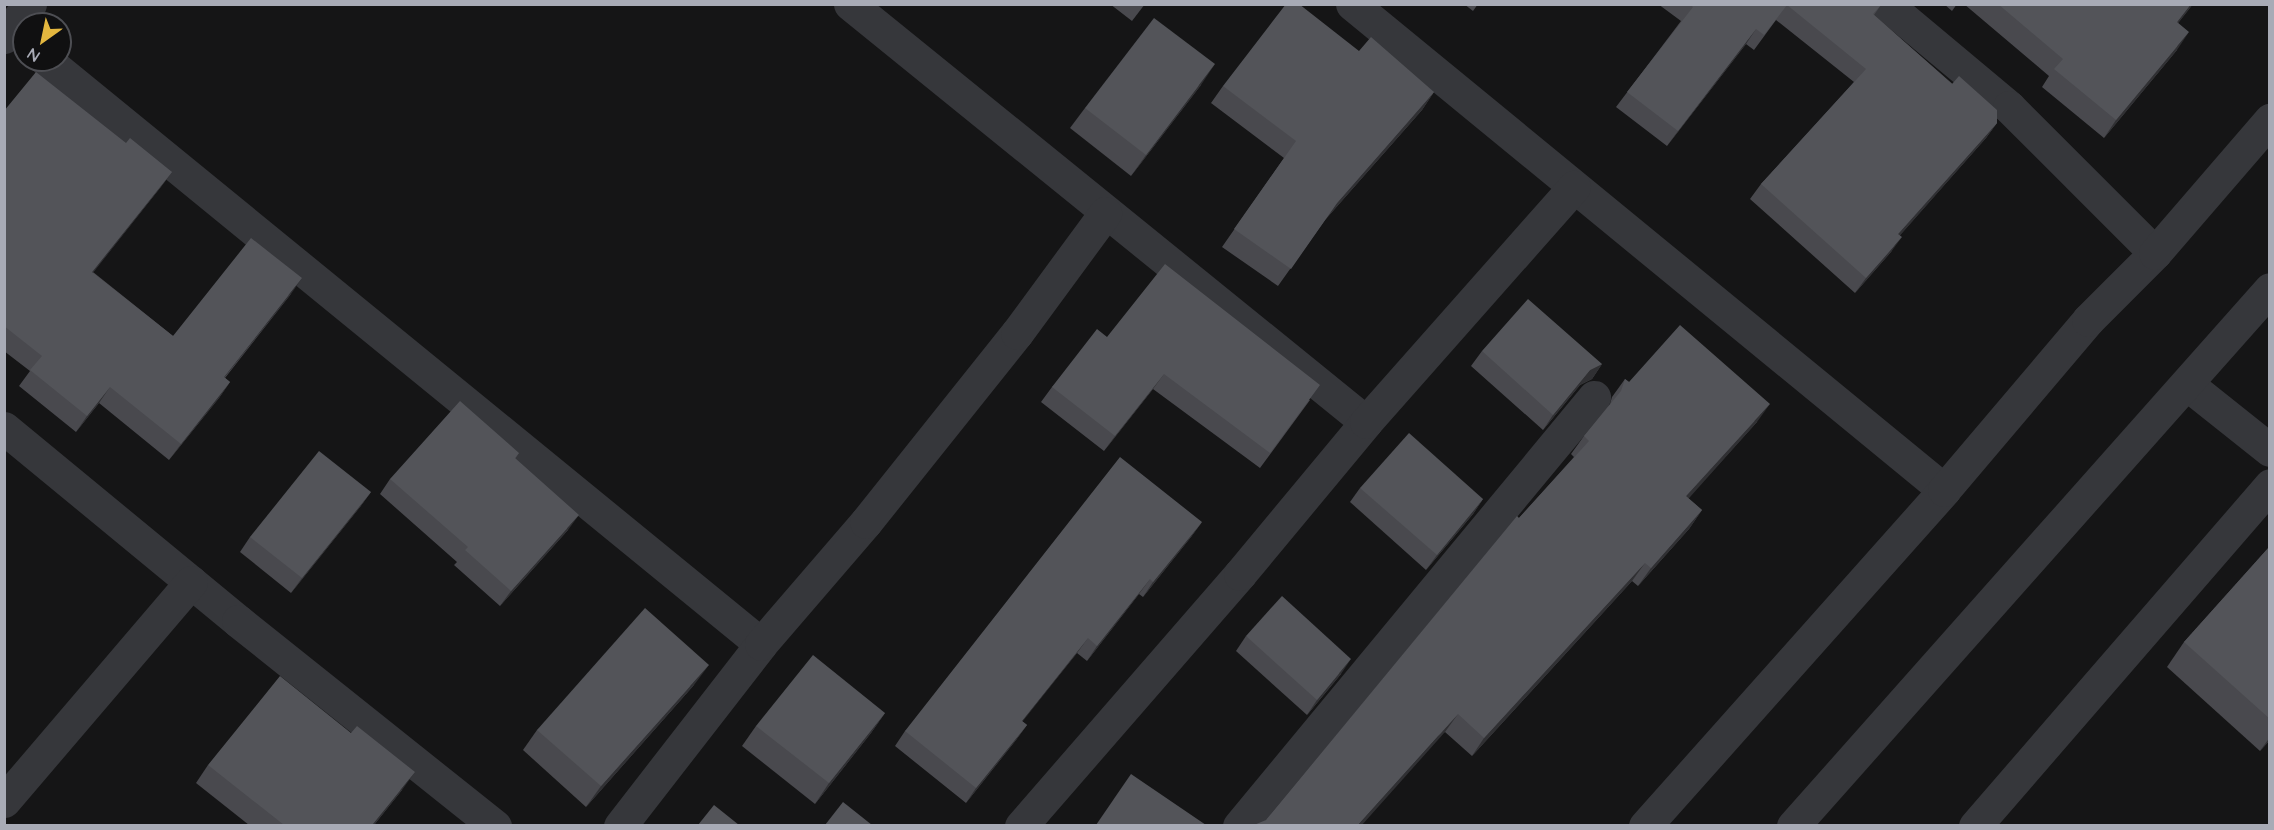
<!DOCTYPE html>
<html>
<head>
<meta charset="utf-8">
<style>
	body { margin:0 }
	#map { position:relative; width:2274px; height:830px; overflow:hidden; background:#151516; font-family:Quicksand,sans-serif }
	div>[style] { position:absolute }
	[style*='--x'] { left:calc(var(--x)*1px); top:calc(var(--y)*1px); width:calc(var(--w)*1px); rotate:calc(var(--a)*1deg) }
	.minor>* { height:33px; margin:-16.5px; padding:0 16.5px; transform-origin:16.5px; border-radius:16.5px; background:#36373b }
	.wall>* { inset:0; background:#49494e }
	.shaded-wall>* { inset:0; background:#303033 }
	.building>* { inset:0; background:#535459 }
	span { translate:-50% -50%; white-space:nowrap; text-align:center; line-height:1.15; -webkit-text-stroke:4.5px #101011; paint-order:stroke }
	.frame { position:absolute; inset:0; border:6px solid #a8abb6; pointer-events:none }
	.north { position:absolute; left:12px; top:12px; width:60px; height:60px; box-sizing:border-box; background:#101011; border:2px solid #4d4e53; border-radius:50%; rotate:213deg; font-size:16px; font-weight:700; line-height:24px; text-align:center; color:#a8abb6 }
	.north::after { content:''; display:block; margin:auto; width:21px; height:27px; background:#e4b73f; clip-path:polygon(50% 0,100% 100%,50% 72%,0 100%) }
</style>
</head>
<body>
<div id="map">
	<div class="minor">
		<div style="--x:850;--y:4;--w:664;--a:39.01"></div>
		<div style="--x:1352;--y:4;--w:766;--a:39.38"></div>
		<div style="--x:1886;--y:4;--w:160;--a:39.9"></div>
		<div style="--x:2009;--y:107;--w:206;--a:45"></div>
		<div style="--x:4;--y:37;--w:42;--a:-51.8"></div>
		<div style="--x:46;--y:60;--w:923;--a:39.24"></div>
		<div style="--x:2187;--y:384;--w:106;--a:38.5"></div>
		<div style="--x:4;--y:428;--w:303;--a:39.5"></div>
		<div style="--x:238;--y:621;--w:329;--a:38.6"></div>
		<div style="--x:4;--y:801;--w:288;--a:-49.5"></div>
		<div style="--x:620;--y:826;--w:230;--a:-52.2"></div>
		<div style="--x:761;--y:644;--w:161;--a:-49.3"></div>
		<div style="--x:866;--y:522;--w:242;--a:-51.4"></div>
		<div style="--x:1017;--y:333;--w:149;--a:-53.7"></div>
		<div style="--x:1021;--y:826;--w:334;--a:-49"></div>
		<div style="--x:1240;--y:574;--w:197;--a:-50.3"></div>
		<div style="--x:1366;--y:422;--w:314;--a:-48.5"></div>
		<div style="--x:1239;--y:826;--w:557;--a:-50.39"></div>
		<div style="--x:1645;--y:826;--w:450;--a:-48.3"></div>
		<div style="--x:1944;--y:490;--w:223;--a:-49.7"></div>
		<div style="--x:2088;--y:320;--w:95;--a:-45"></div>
		<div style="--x:2155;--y:253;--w:176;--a:-49.2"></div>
		<div style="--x:1793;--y:826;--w:718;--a:-48.39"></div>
		<div style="--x:1975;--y:826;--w:451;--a:-49.1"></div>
	</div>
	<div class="wall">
		<div style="clip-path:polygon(1110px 4px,1145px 4px,1132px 21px)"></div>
		<div style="clip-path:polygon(1464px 4px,1478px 4px,1473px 11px)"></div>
		<div style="clip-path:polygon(1658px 4px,1880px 4px,1881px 5px,1874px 15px,1997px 123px,1986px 138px,1900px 235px,1891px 252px,1855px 293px,1750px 199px,1761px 184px,1854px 82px,1776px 20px,1754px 50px,1746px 44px,1667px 146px,1616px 107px,1681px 21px)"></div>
		<div style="clip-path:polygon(1944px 4px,1957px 4px,1952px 11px)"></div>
		<div style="clip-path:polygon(1964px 4px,2193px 4px,2178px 23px,2177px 50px,2104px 138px,2042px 87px,2049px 76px)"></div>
		<div style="clip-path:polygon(1359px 51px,1434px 92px,1422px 110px,1325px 220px,1278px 286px,1222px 247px,1284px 158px,1211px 103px,1223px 86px)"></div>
		<div style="clip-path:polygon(1201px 85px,1131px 176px,1070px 128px,1085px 108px)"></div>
		<div style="clip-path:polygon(4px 111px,126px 143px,172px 172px,160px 188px,93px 272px,173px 336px,291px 294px,225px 378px,230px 382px,219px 398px,169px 460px,99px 403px,76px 432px,19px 386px,30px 371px,4px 351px)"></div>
		<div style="clip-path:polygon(1107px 337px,1310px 400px,1260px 468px,1153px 389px,1104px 451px,1041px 402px,1052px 387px)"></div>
		<div style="clip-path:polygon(1482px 351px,1602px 364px,1592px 379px,1580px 385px,1543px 430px,1471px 366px)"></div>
		<div style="clip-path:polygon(1625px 379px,1629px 382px,1757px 422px,1688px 498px,1702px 510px,1689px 529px,1638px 586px,1632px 581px,1472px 756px,1445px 732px,1266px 820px,1519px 518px,1574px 457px,1571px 454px,1584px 436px,1610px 404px,1612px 397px)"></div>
		<div style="clip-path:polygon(519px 453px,515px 459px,568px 530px,500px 606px,454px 565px,457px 562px,380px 494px,390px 479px)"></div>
		<div style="clip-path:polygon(1360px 488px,1483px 499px,1473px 514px,1426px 570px,1350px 502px)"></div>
		<div style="clip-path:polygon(371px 492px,360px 507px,291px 593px,240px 552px,250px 537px)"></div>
		<div style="clip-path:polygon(1202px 522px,1191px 537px,1143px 597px,1139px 594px,1087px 661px,1077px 653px,1022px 721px,1027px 725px,1016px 740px,966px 803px,895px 746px,905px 731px)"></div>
		<div style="clip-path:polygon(2270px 546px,2270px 740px,2260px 751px,2167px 667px,2184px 642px)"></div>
		<div style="clip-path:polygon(1246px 636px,1341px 674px,1307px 715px,1236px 651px)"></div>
		<div style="clip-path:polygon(694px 685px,586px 807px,523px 750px,537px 730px)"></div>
		<div style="clip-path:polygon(885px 713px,871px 733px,815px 804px,742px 746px,756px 726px)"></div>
		<div style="clip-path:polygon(208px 765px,402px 790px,374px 825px,249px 825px,196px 783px)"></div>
	</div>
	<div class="shaded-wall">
		<div style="clip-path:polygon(2191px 4px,2193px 4px,2165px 40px,2177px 22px)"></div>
		<div style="clip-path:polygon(1756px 29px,1746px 44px,1667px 146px,1678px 131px)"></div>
		<div style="clip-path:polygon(2189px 32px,2177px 50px,2104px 138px,2116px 120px)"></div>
		<div style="clip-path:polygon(1215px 64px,1201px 85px,1131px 176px,1146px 155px)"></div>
		<div style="clip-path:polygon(1434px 92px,1422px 110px,1325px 220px,1337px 203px)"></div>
		<div style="clip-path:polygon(1997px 123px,1986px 138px,1888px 249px,1898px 234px)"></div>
		<div style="clip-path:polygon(172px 172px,160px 188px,81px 288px,92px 272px)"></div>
		<div style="clip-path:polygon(1902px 237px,1891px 252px,1855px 293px,1866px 278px)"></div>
		<div style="clip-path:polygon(302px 278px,291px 294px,212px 393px,224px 377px)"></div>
		<div style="clip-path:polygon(1602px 364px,1592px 379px,1580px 385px,1543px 430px,1553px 415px,1590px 370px)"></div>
		<div style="clip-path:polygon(1164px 374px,1153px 389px,1104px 451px,1115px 436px)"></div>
		<div style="clip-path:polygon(230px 382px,219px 398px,169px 460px,181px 444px)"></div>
		<div style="clip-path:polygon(110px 387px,99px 403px,76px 432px,87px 416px)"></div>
		<div style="clip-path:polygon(1770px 404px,1757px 422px,1674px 515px,1686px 496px)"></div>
		<div style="clip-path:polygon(371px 492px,360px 507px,291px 593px,302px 578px)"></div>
		<div style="clip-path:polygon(1483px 499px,1473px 514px,1426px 570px,1437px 555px)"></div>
		<div style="clip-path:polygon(1702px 510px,1689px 529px,1638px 586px,1651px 568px)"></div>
		<div style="clip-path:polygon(579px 515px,568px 530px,500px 606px,511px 591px)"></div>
		<div style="clip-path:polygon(1202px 522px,1191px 537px,1143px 597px,1153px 582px)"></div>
		<div style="clip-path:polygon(1645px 563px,1632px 581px,1472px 756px,1484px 738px)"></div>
		<div style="clip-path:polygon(1150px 579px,1139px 594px,1087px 661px,1097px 646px)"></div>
		<div style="clip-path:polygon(1088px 638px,1077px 653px,1011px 736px,1022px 721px)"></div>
		<div style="clip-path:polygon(1351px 659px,1341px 674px,1307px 715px,1317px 700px)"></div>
		<div style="clip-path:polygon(709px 665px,694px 685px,586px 807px,601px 786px)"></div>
		<div style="clip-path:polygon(885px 713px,871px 733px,815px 804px,829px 783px)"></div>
		<div style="clip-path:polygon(1458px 714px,1445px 732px,1362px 825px,1358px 825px)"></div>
		<div style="clip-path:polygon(1027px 725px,1016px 740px,966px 803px,976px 788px)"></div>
		<div style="clip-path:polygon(2270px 737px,2270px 740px,2260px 751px)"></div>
		<div style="clip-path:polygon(415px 772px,402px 790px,374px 825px,372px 825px)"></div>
	</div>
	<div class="building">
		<div style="clip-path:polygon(1286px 4px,1299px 4px,1359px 51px,1371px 37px,1434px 92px,1337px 203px,1291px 269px,1234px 229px,1296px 141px,1223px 86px)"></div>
		<div style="clip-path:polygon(1689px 4px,1880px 4px,1881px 5px,1873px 14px,1952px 84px,1959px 76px,1997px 110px,1997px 123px,1898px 234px,1902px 237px,1866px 278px,1761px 184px,1866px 69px,1787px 5px,1764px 35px,1756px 29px,1678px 131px,1627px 92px,1693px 7px)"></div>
		<div style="clip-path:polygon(1998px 4px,2191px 4px,2177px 22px,2189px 32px,2116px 120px,2054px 69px,2063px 59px)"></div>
		<div style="clip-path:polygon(1154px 18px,1215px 64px,1146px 155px,1085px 108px)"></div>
		<div style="clip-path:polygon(36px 72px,126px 143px,130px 138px,172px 172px,92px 272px,173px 336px,251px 238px,302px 278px,224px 377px,230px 382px,181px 444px,110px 387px,87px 416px,30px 370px,42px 356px,4px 326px,4px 111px)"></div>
		<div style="clip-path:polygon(1165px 264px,1320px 385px,1270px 453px,1164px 374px,1115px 436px,1052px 387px,1097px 329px,1107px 337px)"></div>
		<div style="clip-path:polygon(1528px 299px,1602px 364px,1590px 370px,1553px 415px,1482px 351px)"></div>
		<div style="clip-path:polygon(1680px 325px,1770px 404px,1686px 496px,1702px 510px,1651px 568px,1645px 563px,1484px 738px,1458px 714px,1358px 825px,1254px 825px,1266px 820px,1517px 516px,1519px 518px,1589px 441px,1584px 436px,1621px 391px,1625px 379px,1629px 382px)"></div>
		<div style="clip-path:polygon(460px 401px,519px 453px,515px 458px,579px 515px,511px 591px,465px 550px,468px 547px,390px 479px)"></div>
		<div style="clip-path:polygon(1409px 433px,1483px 499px,1437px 555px,1360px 488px)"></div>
		<div style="clip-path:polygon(319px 451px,371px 492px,302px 578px,250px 537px)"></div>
		<div style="clip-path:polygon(1120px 457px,1202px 522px,1153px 582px,1150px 579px,1097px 646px,1088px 638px,1022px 721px,1027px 725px,976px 788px,905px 731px)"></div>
		<div style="clip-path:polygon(2270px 546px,2270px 719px,2184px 642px)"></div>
		<div style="clip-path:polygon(1282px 596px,1351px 659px,1317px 700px,1246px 636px)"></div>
		<div style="clip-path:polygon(645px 608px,709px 665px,601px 786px,537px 730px)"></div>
		<div style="clip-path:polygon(813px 655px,885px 713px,829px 783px,756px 726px)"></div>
		<div style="clip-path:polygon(280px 676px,351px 733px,357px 726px,415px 772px,372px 825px,284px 825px,208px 765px)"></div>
		<div style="clip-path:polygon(1131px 774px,1206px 825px,1096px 825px)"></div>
		<div style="clip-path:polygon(843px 802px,872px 825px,825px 825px)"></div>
		<div style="clip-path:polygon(714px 805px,739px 825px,698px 825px)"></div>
	</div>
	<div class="frame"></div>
	<div class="north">N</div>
</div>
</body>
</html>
